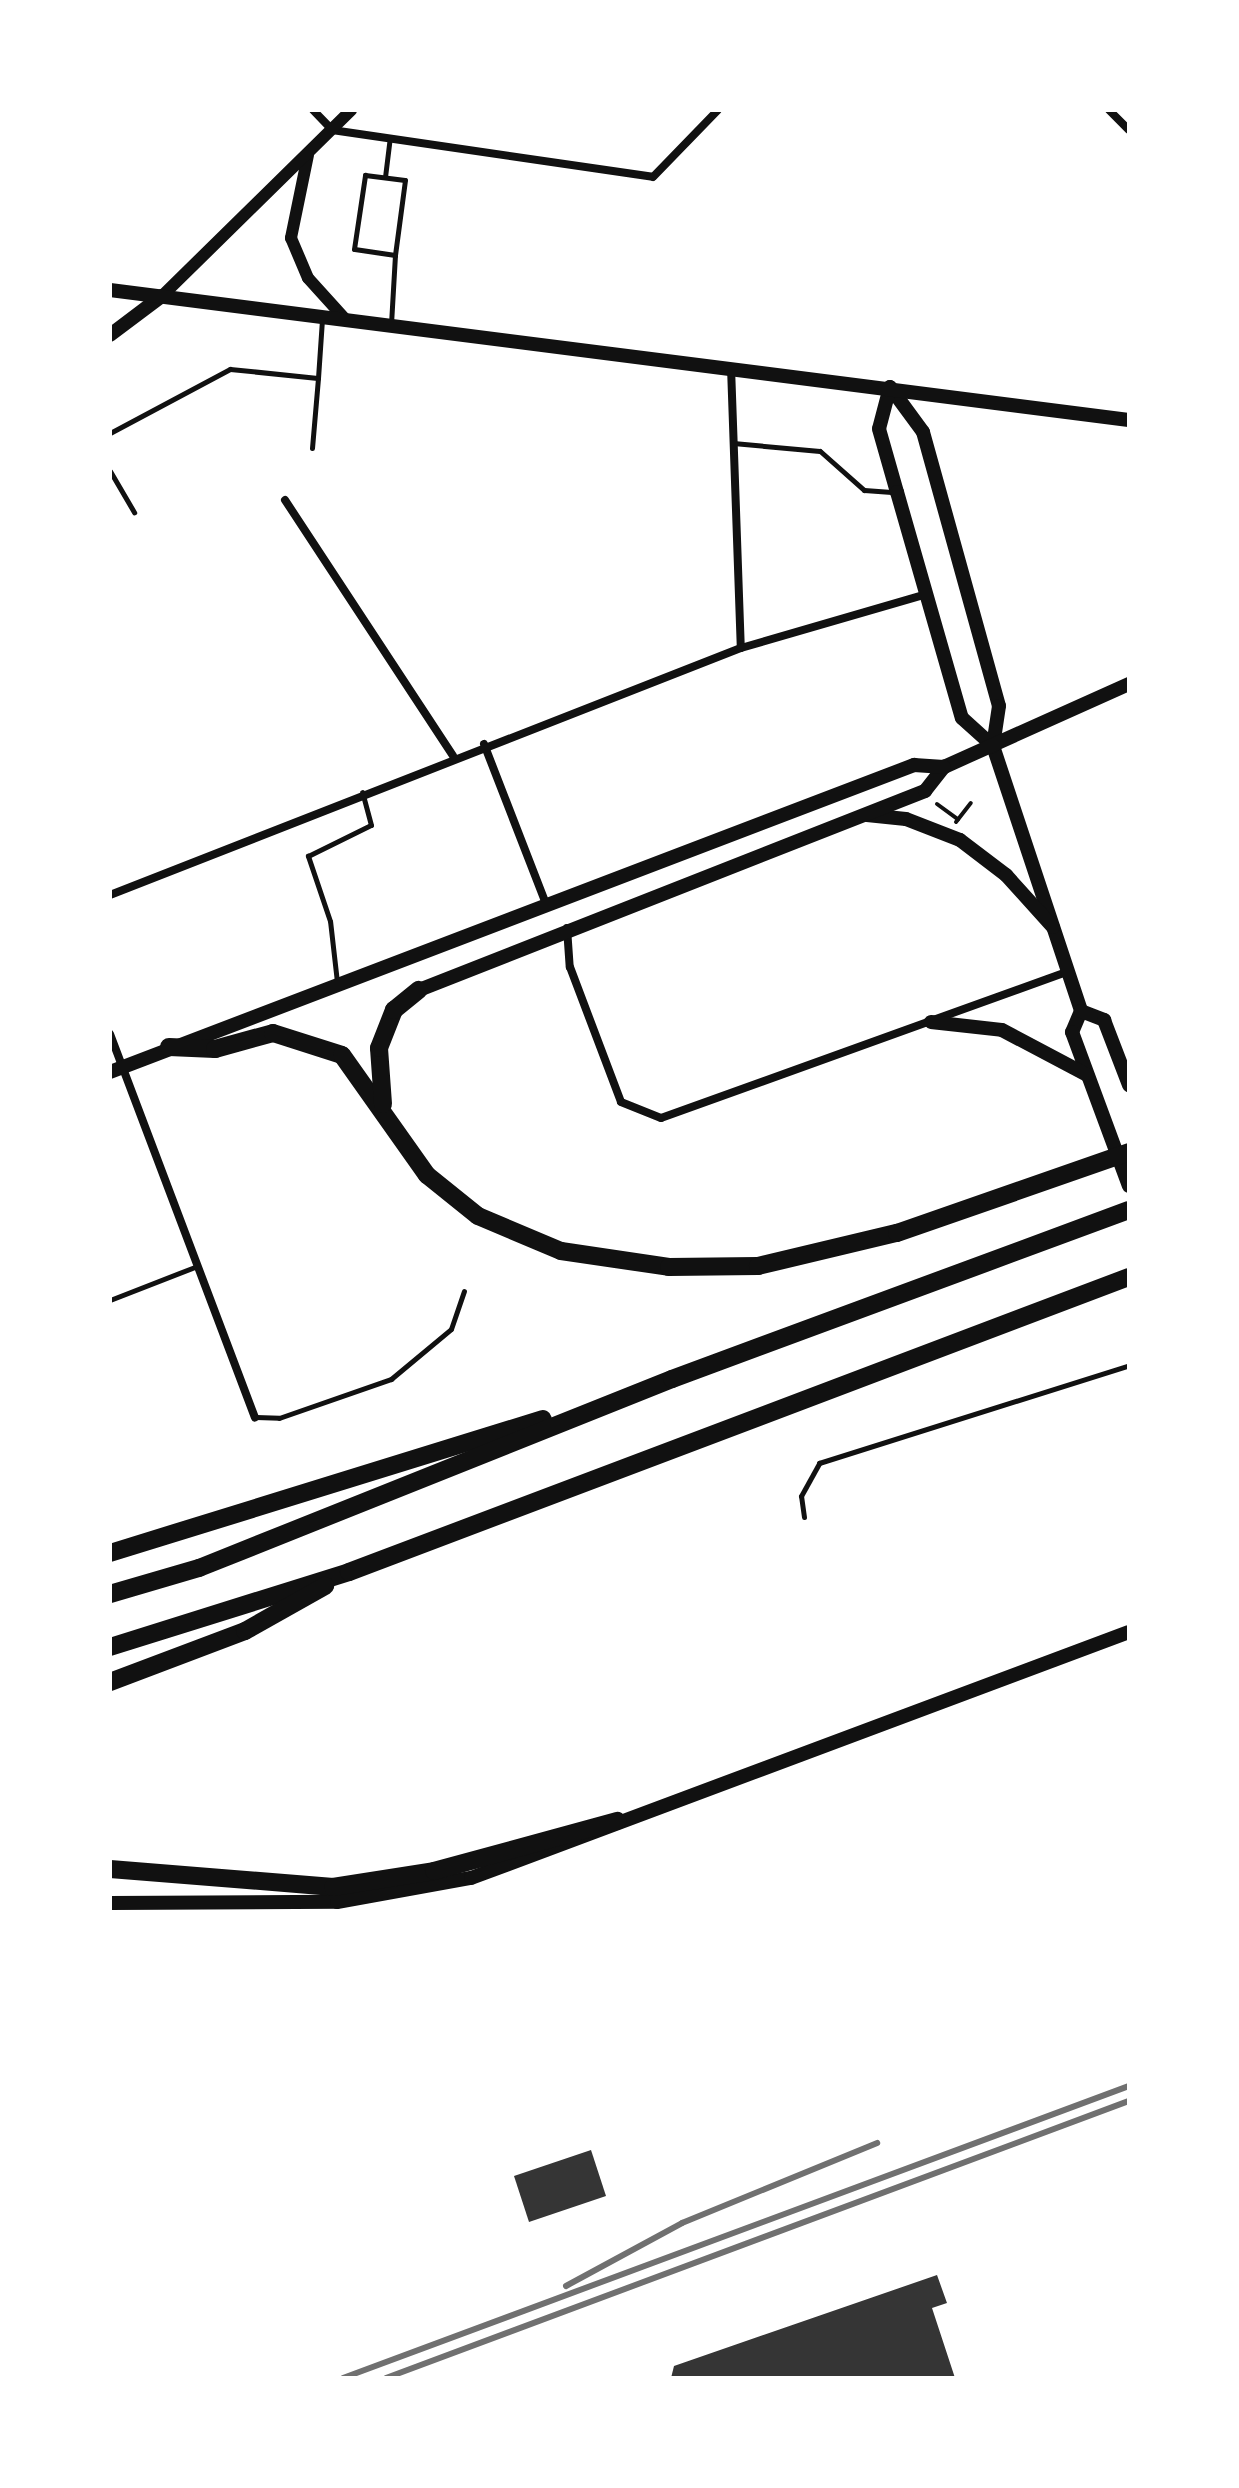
<!DOCTYPE html>
<html>
<head>
<meta charset="utf-8">
<style>
	body { margin:0 }
	#map { position:relative; width:1239px; height:2488px; overflow:hidden; background:#fff; font-family:"Exo 2",sans-serif }
	div>[style] { position:absolute }
	[style*='--x'] { left:calc(var(--x)*1px); top:calc(var(--y)*1px); width:calc(var(--w)*1px); rotate:calc(var(--a)*1deg) }
	.building>* { inset:0; background:#353535 }
	.path>* { height:4px; margin:-2px; padding:0 2px; transform-origin:2px; border-radius:2px; background:#111 }
	.service>* { height:5px; margin:-2.5px; padding:0 2.5px; transform-origin:2.5px; border-radius:2.5px; background:#111 }
	.minor>* { height:8px; margin:-4px; padding:0 4px; transform-origin:4px; border-radius:4px; background:#111 }
	.tertiary>* { height:12px; margin:-6px; padding:0 6px; transform-origin:6px; border-radius:6px; background:#111 }
	.secondary>* { height:14px; margin:-7px; padding:0 7px; transform-origin:7px; border-radius:7px; background:#111 }
	.primary>* { height:14px; margin:-7px; padding:0 7px; transform-origin:7px; border-radius:7px; background:#111 }
	.motorway>* { height:18px; margin:-9px; padding:0 9px; transform-origin:9px; border-radius:9px; background:#111 }
	.rail>* { height:6px; margin:-3px; padding:0 3px; transform-origin:3px; border-radius:3px; background:#707070 }
	span { translate:-50% -50%; white-space:nowrap; text-align:center; line-height:1.15; -webkit-text-stroke:6px #fff; paint-order:stroke }
	.frame { position:absolute; inset:0; border:112px solid #fff; pointer-events:none }
</style>
</head>
<body>
<div id="map">
	<div class="building">
		<div style="clip-path:polygon(591px 2150px,606px 2196px,529px 2222px,514px 2176px)"></div>
		<div style="clip-path:polygon(937px 2275px,947px 2303px,932px 2308px,955px 2378px,671px 2378px,674px 2366px)"></div>
	</div>
	<div class="path">
		<div style="--x:937;--y:804;--w:26;--a:36"></div>
		<div style="--x:956;--y:822;--w:24;--a:-52"></div>
	</div>
	<div class="service">
		<div style="--x:385;--y:177;--w:38;--a:-83"></div>
		<div style="--x:391;--y:324;--w:69;--a:-86.7"></div>
		<div style="--x:395;--y:255;--w:41;--a:-171.7"></div>
		<div style="--x:354;--y:249;--w:75;--a:-81.5"></div>
		<div style="--x:365;--y:175;--w:40;--a:7.1"></div>
		<div style="--x:405;--y:180;--w:76;--a:97.6"></div>
		<div style="--x:110;--y:433;--w:136;--a:-28.1"></div>
		<div style="--x:230;--y:369;--w:88;--a:5.8"></div>
		<div style="--x:318;--y:378;--w:59;--a:-86.1"></div>
		<div style="--x:733;--y:443;--w:87;--a:5.3"></div>
		<div style="--x:820;--y:451;--w:59;--a:41.6"></div>
		<div style="--x:864;--y:490;--w:31;--a:4"></div>
		<div style="--x:312;--y:448;--w:70;--a:-85.1"></div>
		<div style="--x:110;--y:471;--w:48;--a:59.7"></div>
		<div style="--x:337;--y:982;--w:61;--a:-96.5"></div>
		<div style="--x:330;--y:921;--w:69;--a:-108.7"></div>
		<div style="--x:308;--y:856;--w:70;--a:-26.2"></div>
		<div style="--x:371;--y:825;--w:34;--a:-105"></div>
		<div style="--x:110;--y:1300;--w:93;--a:-21.3"></div>
		<div style="--x:256;--y:1417;--w:23;--a:2"></div>
		<div style="--x:279;--y:1418;--w:119;--a:-19.2"></div>
		<div style="--x:391;--y:1379;--w:78;--a:-39.8"></div>
		<div style="--x:451;--y:1329;--w:40;--a:-71.1"></div>
		<div style="--x:804;--y:1517;--w:21;--a:-98"></div>
		<div style="--x:801;--y:1496;--w:38;--a:-61"></div>
		<div style="--x:819;--y:1463;--w:325;--a:-17.5"></div>
	</div>
	<div class="minor">
		<div style="--x:313;--y:110;--w:28;--a:46"></div>
		<div style="--x:332;--y:130;--w:324;--a:8.3"></div>
		<div style="--x:653;--y:177;--w:93;--a:-45.9"></div>
		<div style="--x:1109;--y:110;--w:28;--a:45"></div>
		<div style="--x:731;--y:367;--w:281;--a:88"></div>
		<div style="--x:285;--y:500;--w:306;--a:56.7"></div>
		<div style="--x:484;--y:744;--w:172;--a:68.8"></div>
		<div style="--x:110;--y:895;--w:678;--a:-21.38"></div>
		<div style="--x:741;--y:648;--w:194;--a:-16.2"></div>
		<div style="--x:567;--y:928;--w:39;--a:86"></div>
		<div style="--x:570;--y:967;--w:144;--a:69.3"></div>
		<div style="--x:621;--y:1102;--w:43;--a:21.8"></div>
		<div style="--x:661;--y:1118;--w:431;--a:-19.8"></div>
		<div style="--x:110;--y:1034;--w:410;--a:69.3"></div>
	</div>
	<div class="tertiary">
		<div style="--x:308;--y:155;--w:85;--a:101.6"></div>
		<div style="--x:291;--y:238;--w:43;--a:67"></div>
		<div style="--x:308;--y:278;--w:55;--a:47.9"></div>
		<div style="--x:162;--y:296;--w:265;--a:-44.5"></div>
	</div>
	<div class="secondary">
		<div style="--x:110;--y:335;--w:65;--a:-36.9"></div>
		<div style="--x:890;--y:387;--w:56;--a:53.7"></div>
		<div style="--x:923;--y:432;--w:284;--a:74.5"></div>
		<div style="--x:999;--y:706;--w:40;--a:98.5"></div>
		<div style="--x:993;--y:746;--w:279;--a:71.6"></div>
		<div style="--x:1081;--y:1011;--w:23;--a:113"></div>
		<div style="--x:1072;--y:1032;--w:164;--a:69.7"></div>
		<div style="--x:890;--y:387;--w:43;--a:104.7"></div>
		<div style="--x:879;--y:429;--w:66;--a:74.1"></div>
		<div style="--x:897;--y:492;--w:235;--a:74"></div>
		<div style="--x:962;--y:718;--w:42;--a:42.1"></div>
		<div style="--x:1081;--y:1011;--w:25;--a:21"></div>
		<div style="--x:1104;--y:1020;--w:70;--a:69"></div>
		<div style="--x:931;--y:1022;--w:71;--a:6.4"></div>
		<div style="--x:1002;--y:1030;--w:96;--a:27.9"></div>
	</div>
	<div class="primary">
		<div style="--x:110;--y:290;--w:1027;--a:7.27"></div>
		<div style="--x:867;--y:815;--w:39;--a:6"></div>
		<div style="--x:906;--y:819;--w:58;--a:21.3"></div>
		<div style="--x:960;--y:840;--w:58;--a:37.3"></div>
		<div style="--x:1006;--y:875;--w:70;--a:47.9"></div>
		<div style="--x:419;--y:990;--w:544;--a:-21.47"></div>
		<div style="--x:925;--y:791;--w:31;--a:-52"></div>
		<div style="--x:944;--y:767;--w:203;--a:-24.2"></div>
		<div style="--x:110;--y:1072;--w:861;--a:-20.9"></div>
		<div style="--x:914;--y:765;--w:30;--a:4"></div>
		<div style="--x:110;--y:1903;--w:227;--a:-0.3"></div>
		<div style="--x:337;--y:1902;--w:136;--a:-10.2"></div>
		<div style="--x:471;--y:1878;--w:702;--a:-20.5"></div>
	</div>
	<div class="motorway">
		<div style="--x:169;--y:1047;--w:46;--a:2.5"></div>
		<div style="--x:215;--y:1049;--w:60;--a:-15.4"></div>
		<div style="--x:273;--y:1033;--w:72;--a:17.7"></div>
		<div style="--x:342;--y:1055;--w:147;--a:54.7"></div>
		<div style="--x:427;--y:1175;--w:65;--a:38.8"></div>
		<div style="--x:478;--y:1216;--w:90;--a:22.9"></div>
		<div style="--x:561;--y:1251;--w:109;--a:8.4"></div>
		<div style="--x:669;--y:1267;--w:89;--a:-0.6"></div>
		<div style="--x:758;--y:1266;--w:143;--a:-13.4"></div>
		<div style="--x:897;--y:1233;--w:246;--a:-19.2"></div>
		<div style="--x:383;--y:1104;--w:56;--a:-94.1"></div>
		<div style="--x:379;--y:1048;--w:41;--a:-68.5"></div>
		<div style="--x:394;--y:1010;--w:32;--a:-39"></div>
		<div style="--x:110;--y:1553;--w:453;--a:-17.2"></div>
		<div style="--x:110;--y:1594;--w:93;--a:-16.3"></div>
		<div style="--x:199;--y:1568;--w:509;--a:-21.78"></div>
		<div style="--x:672;--y:1379;--w:487;--a:-20.3"></div>
		<div style="--x:110;--y:1647;--w:250;--a:-17.4"></div>
		<div style="--x:349;--y:1572;--w:834;--a:-20.72"></div>
		<div style="--x:110;--y:1682;--w:144;--a:-20.7"></div>
		<div style="--x:245;--y:1631;--w:92;--a:-29.4"></div>
		<div style="--x:110;--y:1869;--w:224;--a:4.6"></div>
		<div style="--x:333;--y:1887;--w:102;--a:-9"></div>
		<div style="--x:434;--y:1871;--w:190;--a:-15.3"></div>
	</div>
	<div class="rail">
		<div style="--x:566;--y:2286;--w:132;--a:-28.5"></div>
		<div style="--x:682;--y:2223;--w:211;--a:-22.3"></div>
		<div style="--x:343;--y:2378;--w:838;--a:-20.38"></div>
		<div style="--x:386;--y:2378;--w:793;--a:-20.45"></div>
	</div>
	<div class="frame"></div>
</div>
</body>
</html>
